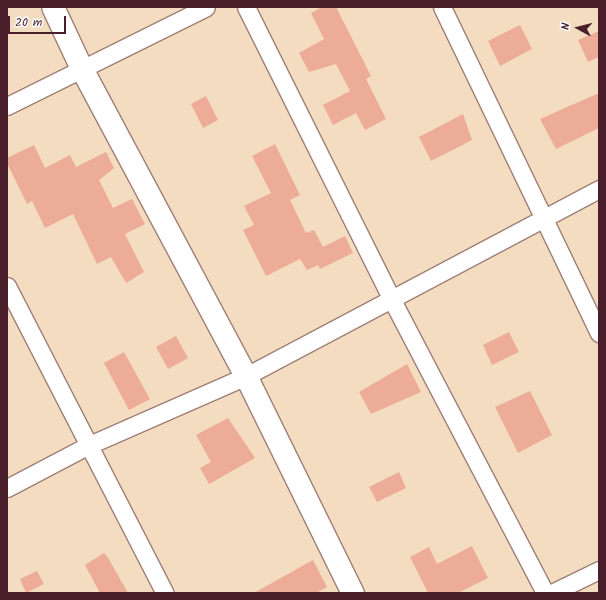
<!DOCTYPE html>
<html>
<head>
<meta charset="utf-8">
<style>
	body { margin:0 }
	#map { position:relative; width:606px; height:600px; overflow:hidden; background:#f4dcc0; font-family:Kalam,sans-serif }
	div>[style] { position:absolute }
	[style*='--x'] { left:calc(var(--x)*1px); top:calc(var(--y)*1px); width:calc(var(--w)*1px); rotate:calc(var(--a)*1deg) }
	.building>* { inset:0; background:#ecac97 }
	.roads { filter:drop-shadow(1px 0 #9f7e76) drop-shadow(-1px 0 #9f7e76) drop-shadow(0 1px #9f7e76) drop-shadow(0 -1px #9f7e76) }
	.street>* { height:17px; margin:-8.5px; padding:0 8.5px; transform-origin:8.5px; border-radius:8.5px; background:#fff }
	.secondary>* { height:22px; margin:-11px; padding:0 11px; transform-origin:11px; border-radius:11px; background:#fff }
	span { translate:-50% -50%; white-space:nowrap; text-align:center; line-height:1.15; -webkit-text-stroke:4px #fff; paint-order:stroke }
	.frame { position:absolute; inset:0; border:8px solid #4a1f2b; pointer-events:none }
	.north { position:absolute; left:558px; top:8px; width:40px; height:40px; -webkit-text-stroke:3px #fff; paint-order:stroke; rotate:277deg; font-size:11px; font-weight:700; line-height:16px; text-align:center; color:#4a1f2b }
	.north::after { content:''; display:block; margin:auto; width:14px; height:18px; background:#4a1f2b; clip-path:polygon(50% 0,100% 100%,50% 72%,0 100%) }
	.scale { position:absolute; left:8px; top:16px; width:58px; height:18px; box-sizing:border-box; border:2px solid #4a1f2b; border-top:0; padding-left:5px; font-size:12px; line-height:14px; white-space:nowrap; color:#4a1f2b; -webkit-text-stroke:3px #fff; paint-order:stroke }
</style>
</head>
<body>
<div id="map">
	<div class="building">
		<div style="clip-path:polygon(322px 7px,336px 7px,371px 76px,366px 79px,386px 119px,365px 130px,356px 113px,333px 125px,323px 105px,350px 91px,336px 64px,309px 72px,299px 53px,324px 39px,311px 13px)"></div>
		<div style="clip-path:polygon(520px 25px,532px 49px,500px 66px,488px 41px)"></div>
		<div style="clip-path:polygon(599px 31px,599px 57px,588px 62px,578px 40px)"></div>
		<div style="clip-path:polygon(599px 93px,599px 128px,556px 149px,540px 119px)"></div>
		<div style="clip-path:polygon(206px 96px,218px 120px,203px 128px,191px 104px)"></div>
		<div style="clip-path:polygon(463px 114px,472px 140px,431px 161px,419px 137px)"></div>
		<div style="clip-path:polygon(275px 144px,300px 195px,290px 200px,306px 233px,314px 230px,323px 247px,345px 236px,353px 253px,320px 269px,318px 265px,307px 270px,300px 259px,266px 276px,243px 230px,254px 225px,244px 206px,271px 193px,252px 156px)"></div>
		<div style="clip-path:polygon(34px 145px,45px 168px,70px 155px,76px 167px,106px 152px,114px 168px,99px 180px,113px 208px,132px 199px,145px 224px,125px 234px,144px 272px,126px 283px,111px 257px,97px 264px,73px 214px,45px 228px,32px 201px,27px 204px,7px 163px,7px 158px)"></div>
		<div style="clip-path:polygon(509px 332px,519px 352px,492px 365px,483px 345px)"></div>
		<div style="clip-path:polygon(176px 336px,188px 358px,168px 369px,156px 347px)"></div>
		<div style="clip-path:polygon(124px 352px,150px 399px,129px 410px,104px 363px)"></div>
		<div style="clip-path:polygon(407px 364px,421px 392px,371px 414px,359px 392px)"></div>
		<div style="clip-path:polygon(530px 391px,552px 435px,518px 453px,495px 407px)"></div>
		<div style="clip-path:polygon(228px 418px,255px 458px,209px 484px,200px 468px,211px 462px,196px 435px)"></div>
		<div style="clip-path:polygon(399px 472px,406px 488px,377px 502px,369px 487px)"></div>
		<div style="clip-path:polygon(472px 546px,488px 578px,458px 593px,428px 593px,410px 557px,429px 547px,437px 564px)"></div>
		<div style="clip-path:polygon(104px 553px,107px 556px,128px 593px,100px 593px,85px 565px)"></div>
		<div style="clip-path:polygon(313px 560px,327px 587px,316px 593px,254px 593px)"></div>
		<div style="clip-path:polygon(37px 571px,44px 584px,26px 593px,20px 579px)"></div>
	</div>
	<div class="roads">
		<div class="street">
			<div style="--x:246;--y:7;--w:327;--a:63.5"></div>
			<div style="--x:392;--y:300;--w:331;--a:62.4"></div>
			<div style="--x:442;--y:7;--w:362;--a:64.3"></div>
			<div style="--x:7;--y:106;--w:222;--a:-26.4"></div>
			<div style="--x:7;--y:286;--w:345;--a:62.8"></div>
			<div style="--x:7;--y:488;--w:93;--a:-27.7"></div>
			<div style="--x:89;--y:445;--w:171;--a:-23.7"></div>
			<div style="--x:246;--y:376;--w:399;--a:-27.9"></div>
			<div style="--x:552;--y:593;--w:52;--a:-26.1"></div>
		</div>
		<div class="secondary">
			<div style="--x:53;--y:7;--w:68;--a:64.9"></div>
			<div style="--x:82;--y:69;--w:348;--a:61.9"></div>
			<div style="--x:246;--y:376;--w:242;--a:63.8"></div>
		</div>
	</div>
	<div class="frame"></div>
	<div class="north">N</div>
	<div class="scale">20 m</div>
</div>
</body>
</html>
